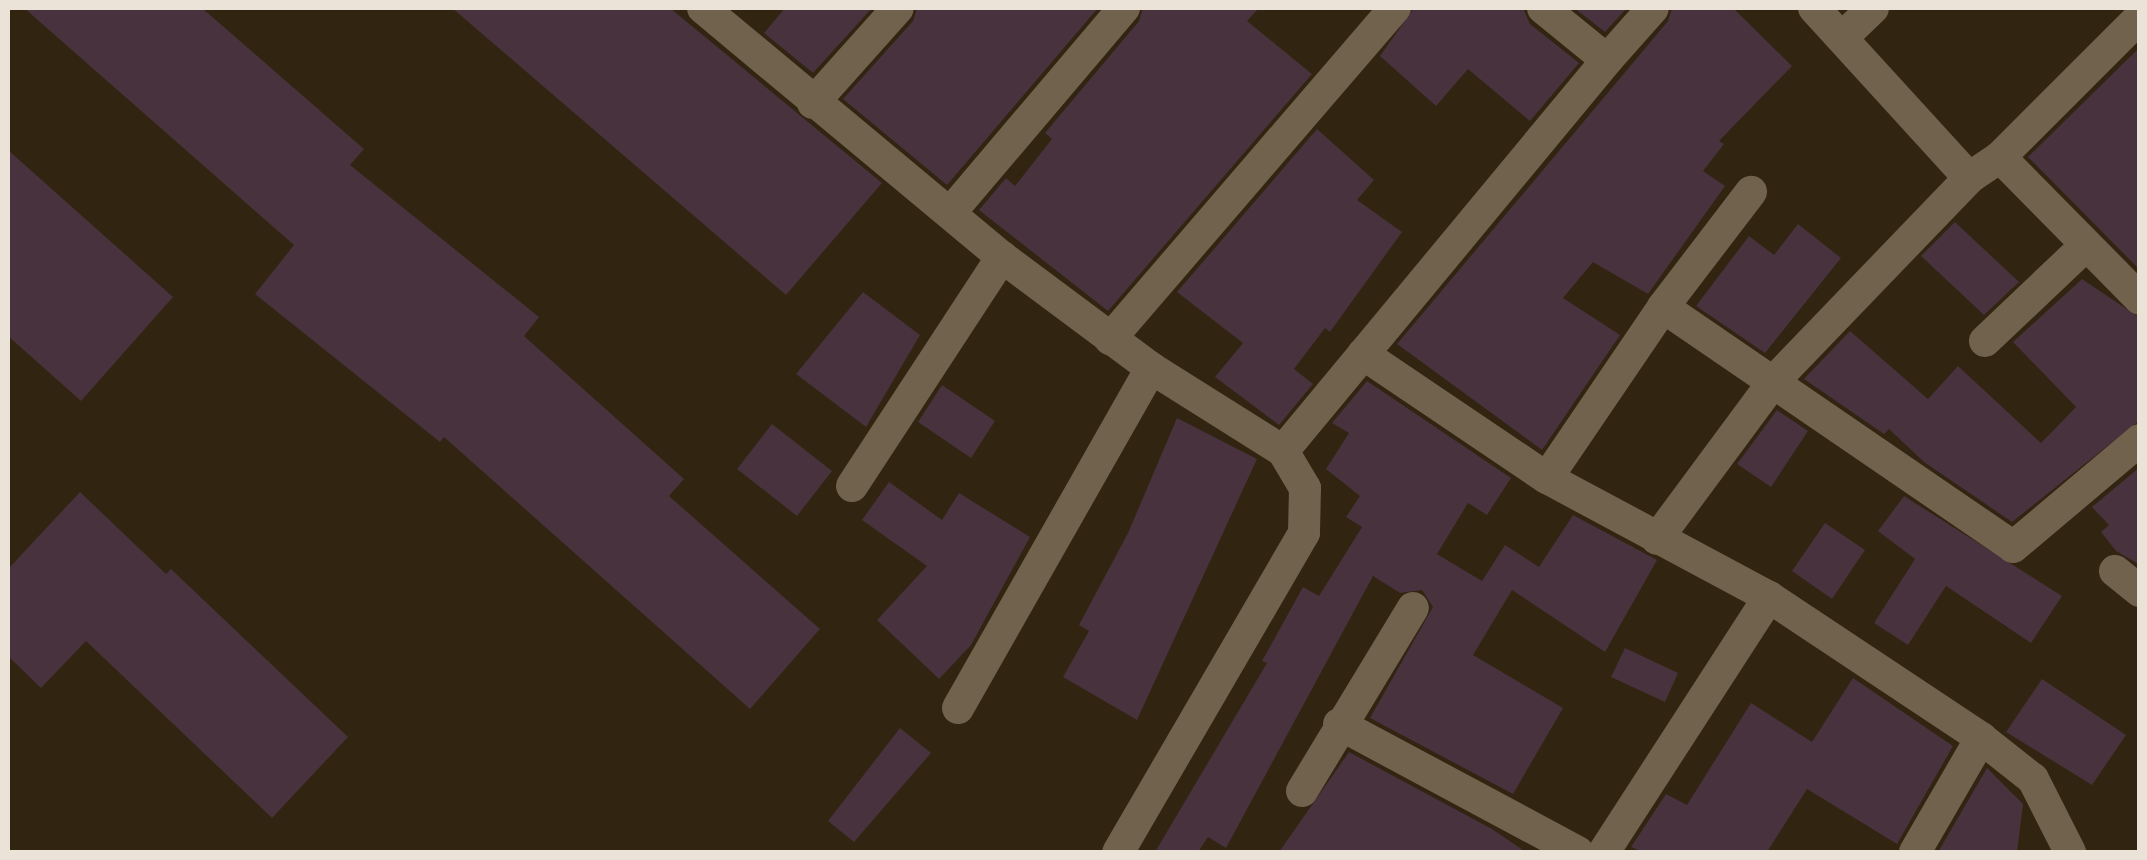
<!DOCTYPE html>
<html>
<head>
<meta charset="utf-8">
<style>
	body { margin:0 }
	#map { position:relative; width:2147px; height:860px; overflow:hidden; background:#312410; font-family:Barlow,sans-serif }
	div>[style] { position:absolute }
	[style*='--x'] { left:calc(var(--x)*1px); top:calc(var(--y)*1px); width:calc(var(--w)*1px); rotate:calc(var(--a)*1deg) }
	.building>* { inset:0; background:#47323e }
	.street>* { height:32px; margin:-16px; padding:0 16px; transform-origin:16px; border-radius:16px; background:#71624d }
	span { translate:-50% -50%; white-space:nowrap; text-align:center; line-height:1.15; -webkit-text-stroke:9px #140e06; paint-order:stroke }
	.frame { position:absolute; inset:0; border:10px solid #ebe3d7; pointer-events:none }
</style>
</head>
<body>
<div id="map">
	<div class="building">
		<div style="clip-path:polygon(24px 8px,202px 8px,364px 149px,350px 165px,539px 317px,524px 336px,684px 479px,669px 496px,820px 629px,750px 709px,444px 437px,440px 442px,255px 294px,294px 245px)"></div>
		<div style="clip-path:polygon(452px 8px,670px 8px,882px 183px,786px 295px)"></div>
		<div style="clip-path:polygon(785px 8px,872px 8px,813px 73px,764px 33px)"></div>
		<div style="clip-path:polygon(917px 8px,1098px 8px,947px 185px,843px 99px,913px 21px)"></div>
		<div style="clip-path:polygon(1143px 8px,1259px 8px,1247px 21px,1312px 74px,1108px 311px,979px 210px,1006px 178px,1015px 186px,1052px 139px,1045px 133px,1139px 21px)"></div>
		<div style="clip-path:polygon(1414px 8px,1523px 8px,1530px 24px,1579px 63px,1530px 121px,1468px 69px,1436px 106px,1380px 56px)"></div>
		<div style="clip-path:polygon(1574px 8px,1627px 8px,1605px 32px)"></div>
		<div style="clip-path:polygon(1672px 8px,1733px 8px,1792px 66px,1719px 141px,1724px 144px,1703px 171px,1725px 186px,1648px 294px,1593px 262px,1563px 298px,1620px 335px,1542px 450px,1397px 344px,1668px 21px)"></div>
		<div style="clip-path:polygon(2140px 47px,2140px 270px,2028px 157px)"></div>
		<div style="clip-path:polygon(1317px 129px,1374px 180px,1357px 200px,1402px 232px,1330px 332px,1325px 328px,1294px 369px,1313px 384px,1279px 425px,1215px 377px,1243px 343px,1177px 292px)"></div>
		<div style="clip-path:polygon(8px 150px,173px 297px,81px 401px,8px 336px)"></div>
		<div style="clip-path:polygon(1955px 222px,2019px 282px,1984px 315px,1921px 256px)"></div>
		<div style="clip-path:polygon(1798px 224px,1841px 258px,1765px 353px,1696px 306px,1749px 236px,1774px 255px)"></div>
		<div style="clip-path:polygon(2082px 279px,2140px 318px,2140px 420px,2012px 522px,1924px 462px,1889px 429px,1884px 434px,1804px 379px,1850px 331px,1928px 399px,1958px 366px,2041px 443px,2076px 407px,2013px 342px)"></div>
		<div style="clip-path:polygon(863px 292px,920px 335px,866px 427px,796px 374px)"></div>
		<div style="clip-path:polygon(1367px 381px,1511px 478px,1487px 515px,1468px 503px,1437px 554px,1482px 581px,1505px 545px,1539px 567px,1573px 515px,1657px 560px,1605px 652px,1512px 590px,1473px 655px,1563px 708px,1513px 794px,1370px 718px,1433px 607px,1422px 590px,1400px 593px,1373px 576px,1226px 848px,1208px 837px,1198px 852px,1155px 852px,1267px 663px,1262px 661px,1303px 587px,1319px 596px,1362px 527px,1346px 517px,1360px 496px,1326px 469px,1349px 433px,1332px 423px)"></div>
		<div style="clip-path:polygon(942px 385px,995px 421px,971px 458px,918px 422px)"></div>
		<div style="clip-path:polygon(1777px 410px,1808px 431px,1771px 487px,1737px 464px)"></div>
		<div style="clip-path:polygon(1177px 418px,1257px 459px,1137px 720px,1063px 677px,1089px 631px,1079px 625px,1128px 533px)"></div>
		<div style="clip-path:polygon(772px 424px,832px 471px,797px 516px,737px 469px)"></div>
		<div style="clip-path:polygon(2140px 467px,2140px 565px,2116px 551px,2101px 532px,2109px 525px,2092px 507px)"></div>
		<div style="clip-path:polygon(889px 482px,942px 520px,959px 493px,1030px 537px,971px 645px,939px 679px,877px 620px,927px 566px,862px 520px)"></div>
		<div style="clip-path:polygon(80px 492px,166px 574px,171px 569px,348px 737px,272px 818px,86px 641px,41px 688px,8px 656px,8px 569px)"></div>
		<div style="clip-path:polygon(1904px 496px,2062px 596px,2031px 643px,1946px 586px,1908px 645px,1874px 623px,1915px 559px,1878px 531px)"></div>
		<div style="clip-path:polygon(1825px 523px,1865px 550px,1832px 599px,1792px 571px)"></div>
		<div style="clip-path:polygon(1625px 648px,1678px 673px,1665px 702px,1611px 677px)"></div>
		<div style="clip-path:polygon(1853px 678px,1953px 746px,1897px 844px,1807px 789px,1767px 852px,1643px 852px,1631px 847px,1666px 794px,1687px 805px,1751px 703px,1812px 742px)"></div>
		<div style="clip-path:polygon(2042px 679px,2126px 735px,2092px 785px,2006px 732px)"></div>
		<div style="clip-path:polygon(900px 728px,931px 753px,854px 842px,828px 821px)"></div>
		<div style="clip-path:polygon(1349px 752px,1492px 829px,1526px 852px,1279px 852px)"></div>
		<div style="clip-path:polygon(1987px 768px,2023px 804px,2017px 852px,1938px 852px)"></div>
	</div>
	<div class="street">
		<div style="--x:703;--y:8;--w:389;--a:39.8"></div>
		<div style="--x:1002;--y:257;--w:186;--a:36.7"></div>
		<div style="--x:1543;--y:8;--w:82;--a:39.1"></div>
		<div style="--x:1607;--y:60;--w:69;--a:-48.5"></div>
		<div style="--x:1814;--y:8;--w:230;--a:47.6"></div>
		<div style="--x:1845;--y:35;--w:39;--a:-44"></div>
		<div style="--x:813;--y:103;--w:127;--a:-48.2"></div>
		<div style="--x:2000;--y:157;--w:199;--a:45.4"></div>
		<div style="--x:950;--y:213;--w:269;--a:-49.7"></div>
		<div style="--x:1663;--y:307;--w:145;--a:-52.6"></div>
		<div style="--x:1110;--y:339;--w:437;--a:-49.3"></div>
		<div style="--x:1985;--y:341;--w:135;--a:-43.5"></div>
		<div style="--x:1363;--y:354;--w:222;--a:34"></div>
		<div style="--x:1547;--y:478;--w:252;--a:28.2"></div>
		<div style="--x:1769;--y:597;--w:255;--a:33.6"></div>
		<div style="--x:1981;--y:738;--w:66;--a:38.3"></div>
		<div style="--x:2033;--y:779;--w:82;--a:63.1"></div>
		<div style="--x:1283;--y:451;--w:508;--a:-50.35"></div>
		<div style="--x:1547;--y:478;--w:207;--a:-55.8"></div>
		<div style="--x:1663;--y:307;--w:424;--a:34.4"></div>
		<div style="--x:2013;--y:547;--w:166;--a:-40.1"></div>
		<div style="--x:852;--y:486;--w:274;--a:-56.8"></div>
		<div style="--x:1657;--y:539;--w:195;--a:-53.5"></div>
		<div style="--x:1773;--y:382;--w:283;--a:-46.1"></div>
		<div style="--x:1969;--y:178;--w:37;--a:-34"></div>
		<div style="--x:2000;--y:157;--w:198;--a:-45"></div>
		<div style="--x:2115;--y:571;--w:32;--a:39"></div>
		<div style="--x:958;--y:708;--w:391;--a:-60.4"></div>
		<div style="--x:1151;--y:368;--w:156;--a:32.2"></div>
		<div style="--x:1283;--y:451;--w:43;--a:59.3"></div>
		<div style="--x:1305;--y:488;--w:45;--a:91.3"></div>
		<div style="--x:1304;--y:533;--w:369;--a:120.2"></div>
		<div style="--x:1339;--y:724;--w:271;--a:28.2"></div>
		<div style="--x:1302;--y:791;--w:214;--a:-58.8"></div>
		<div style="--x:1604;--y:852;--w:304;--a:-57.1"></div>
		<div style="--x:1915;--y:852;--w:132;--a:-59.9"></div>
	</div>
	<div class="frame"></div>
</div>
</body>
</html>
